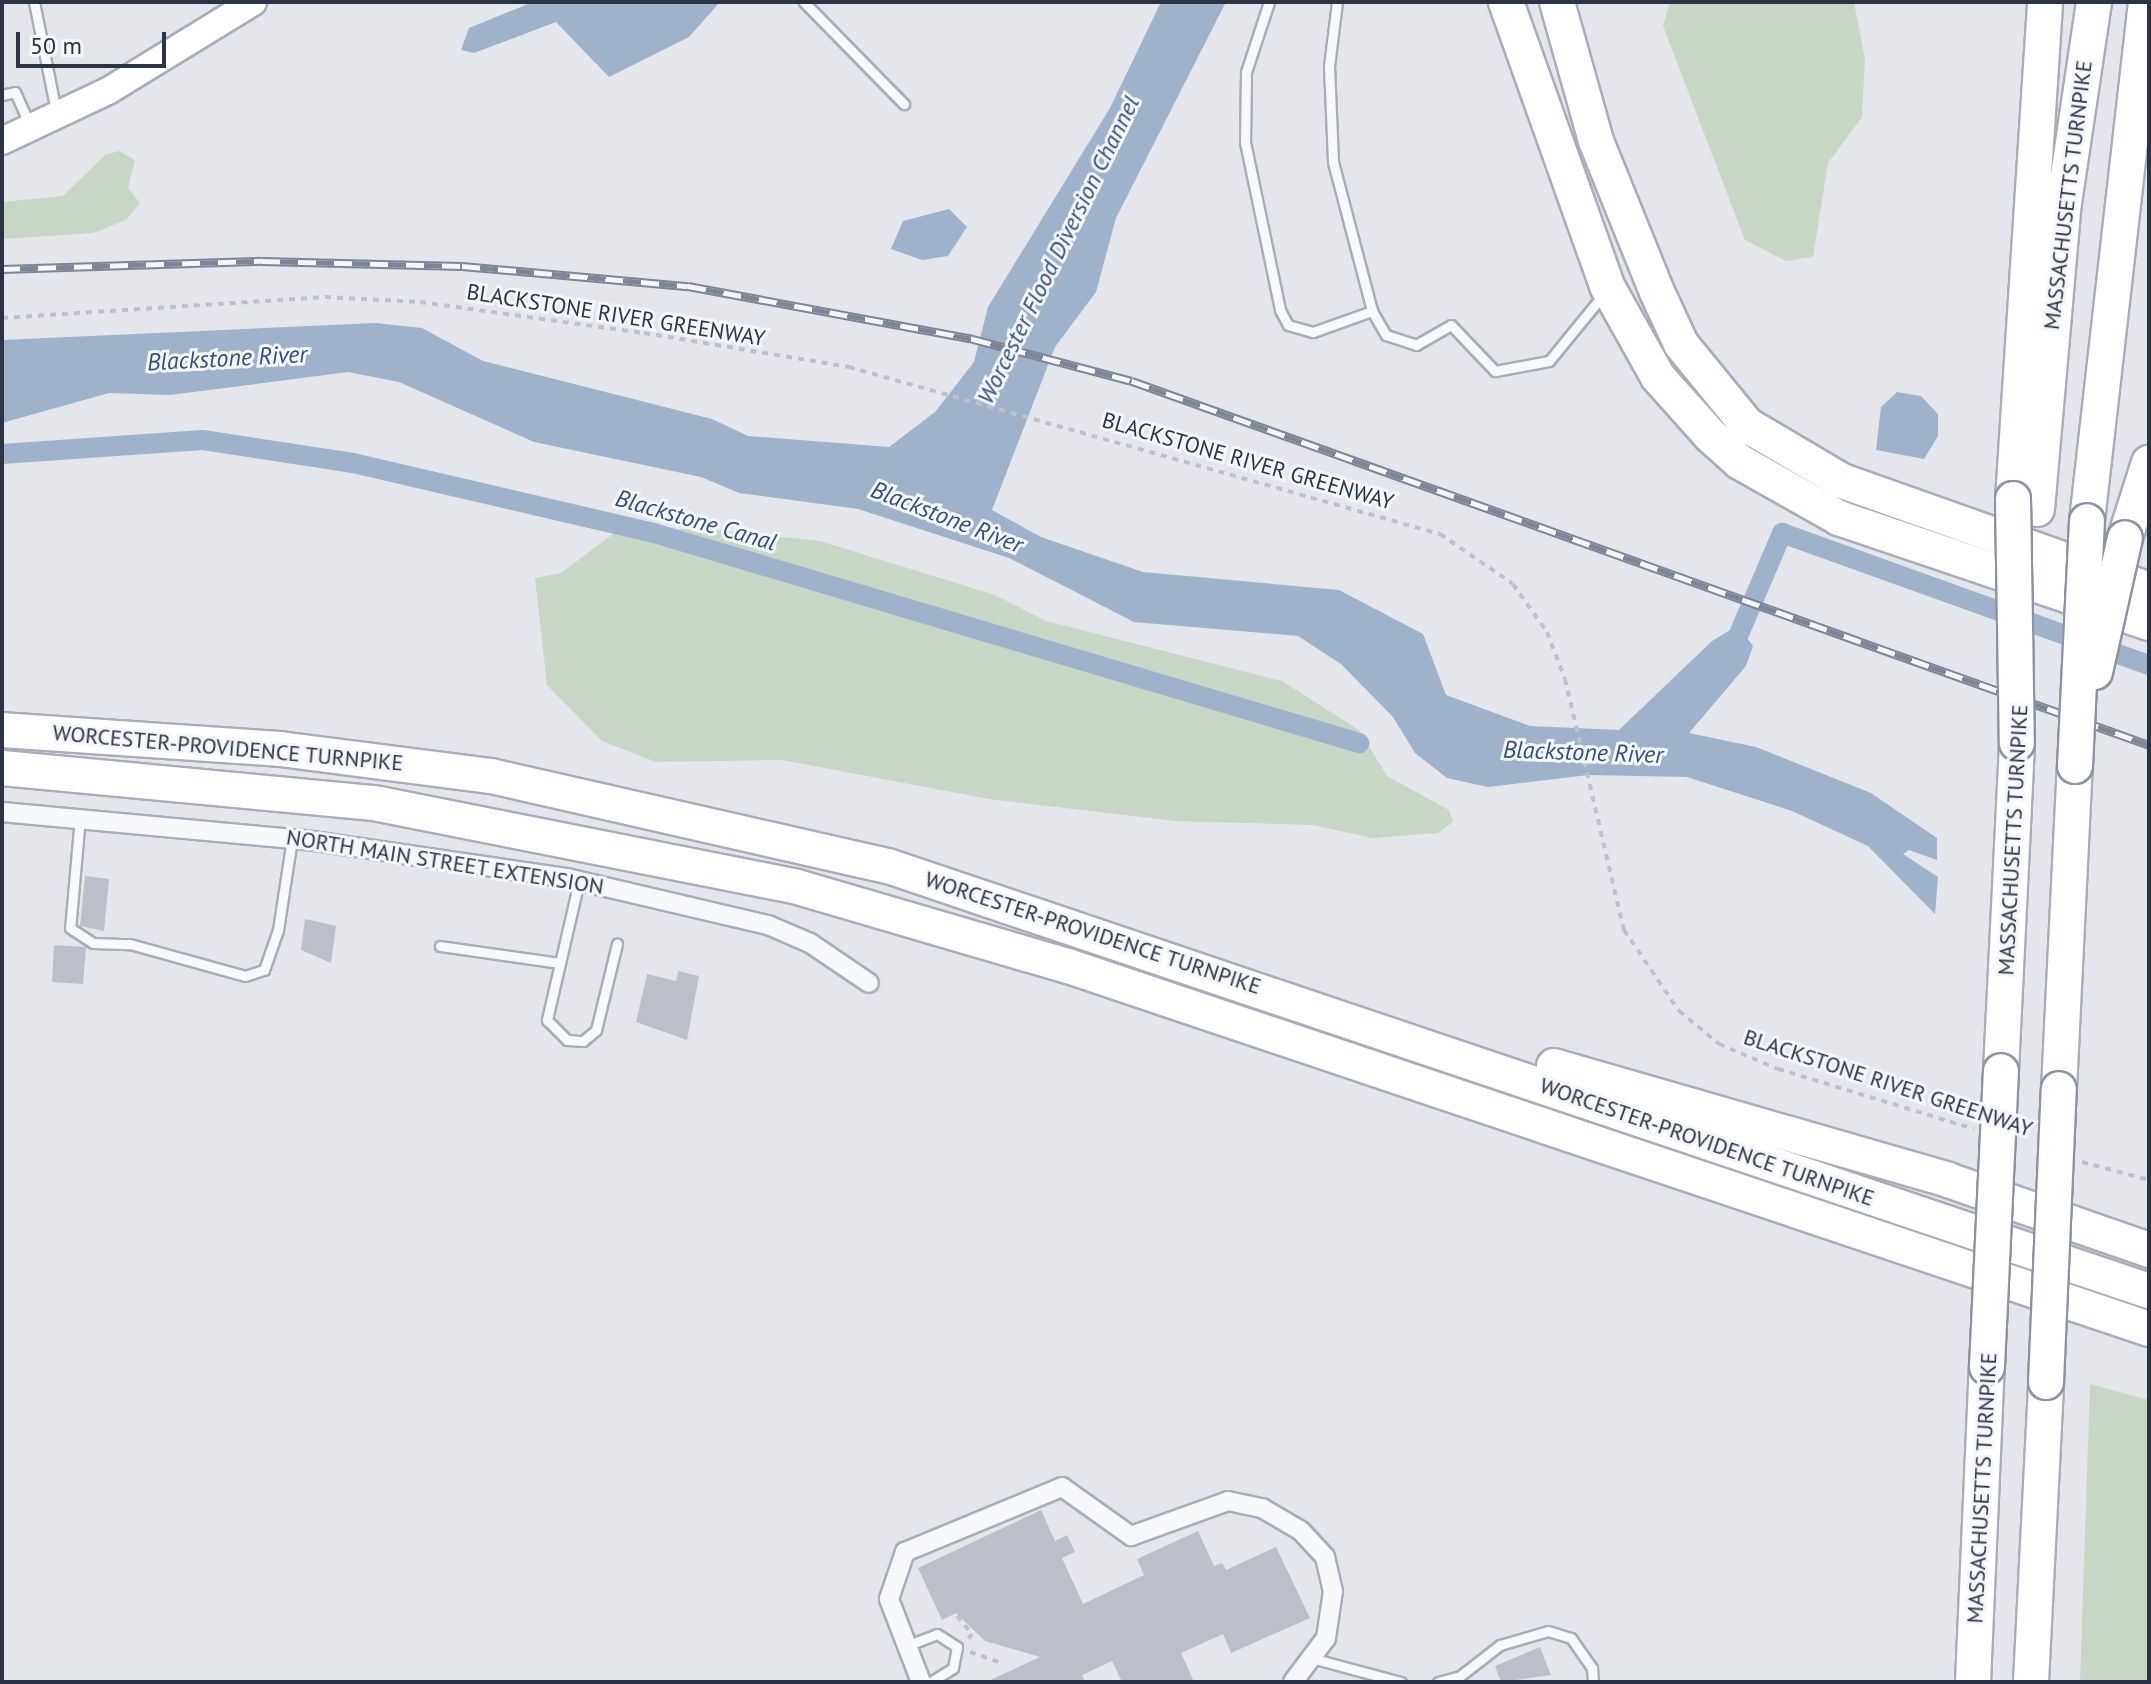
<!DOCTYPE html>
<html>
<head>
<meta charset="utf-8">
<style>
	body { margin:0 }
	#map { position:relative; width:2151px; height:1684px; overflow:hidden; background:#e4e6ec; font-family:"PT Sans",sans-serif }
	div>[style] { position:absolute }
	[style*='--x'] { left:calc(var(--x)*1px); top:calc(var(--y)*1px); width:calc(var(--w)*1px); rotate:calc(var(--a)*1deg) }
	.green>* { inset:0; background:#c8d6c5 }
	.water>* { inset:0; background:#9fb2cc }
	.canal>* { height:20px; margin:-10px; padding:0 10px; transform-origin:10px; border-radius:10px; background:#9fb2cc }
	.building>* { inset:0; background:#bbbfca }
	.path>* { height:4px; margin-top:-2px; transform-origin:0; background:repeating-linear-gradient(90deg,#bec1c7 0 6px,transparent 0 12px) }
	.roads { filter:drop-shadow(2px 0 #a9adb7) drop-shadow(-2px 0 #a9adb7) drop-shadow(0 2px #a9adb7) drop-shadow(0 -2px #a9adb7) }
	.lane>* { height:9px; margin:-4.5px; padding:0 4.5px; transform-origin:4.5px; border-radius:4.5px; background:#f7f8fa }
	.street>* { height:18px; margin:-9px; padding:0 9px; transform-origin:9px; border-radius:9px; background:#f7f8fa }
	.secondary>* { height:26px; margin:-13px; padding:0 13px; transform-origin:13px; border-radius:13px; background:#fff }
	.highway>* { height:34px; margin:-17px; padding:0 17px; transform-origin:17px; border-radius:17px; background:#fff }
	.rail>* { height:9px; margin-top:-4.5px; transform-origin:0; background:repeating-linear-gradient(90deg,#f4f6f9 0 18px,#7d8596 0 36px); box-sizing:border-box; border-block:2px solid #7d8596 }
	.bridges { filter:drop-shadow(2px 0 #8b93a3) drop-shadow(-2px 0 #8b93a3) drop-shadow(0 2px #8b93a3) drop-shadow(0 -2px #8b93a3) }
	.highway-bridge>* { height:34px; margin:-17px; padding:0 17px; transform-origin:17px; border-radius:17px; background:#fff }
	span { translate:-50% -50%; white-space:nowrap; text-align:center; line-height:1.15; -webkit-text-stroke:6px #f4f6f9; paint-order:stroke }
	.street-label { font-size:22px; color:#2b3345 }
	.water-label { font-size:24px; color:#344e7a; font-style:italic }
	.frame { position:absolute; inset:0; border:4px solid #2b3345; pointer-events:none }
	.scale { position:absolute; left:16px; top:32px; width:150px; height:36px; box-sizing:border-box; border:4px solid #2b3345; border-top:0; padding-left:10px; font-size:24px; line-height:28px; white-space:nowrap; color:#2b3345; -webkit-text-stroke:6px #f4f6f9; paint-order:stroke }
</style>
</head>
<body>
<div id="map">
	<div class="green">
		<div style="clip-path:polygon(1670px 2px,1854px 2px,1865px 59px,1862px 117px,1828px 163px,1813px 257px,1786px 261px,1745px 240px,1663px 26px)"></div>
		<div style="clip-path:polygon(119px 151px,135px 160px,128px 188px,140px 203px,126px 220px,93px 233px,2px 239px,2px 202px,63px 196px,105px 155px)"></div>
		<div style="clip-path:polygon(698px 528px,820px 541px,995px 595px,1046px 621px,1282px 681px,1359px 730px,1387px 776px,1449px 810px,1453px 822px,1438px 833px,1372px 838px,1313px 825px,1176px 821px,989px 799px,782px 760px,656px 762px,602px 741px,547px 685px,535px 578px,561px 573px,613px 534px)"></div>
		<div style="clip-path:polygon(2090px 1384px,2149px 1400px,2149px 1682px,2080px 1682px)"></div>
	</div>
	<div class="water">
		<div style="clip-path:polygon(533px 2px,720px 2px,689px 37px,609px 77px,556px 22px,474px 53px,461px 50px,469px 28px)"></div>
		<div style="clip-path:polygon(1161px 2px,1226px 2px,1116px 218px,1096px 292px,1055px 347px,992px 510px,1041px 537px,1143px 572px,1339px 590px,1423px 634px,1446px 695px,1530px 726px,1619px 730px,1712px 641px,1730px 630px,1744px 634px,1753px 646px,1746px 666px,1689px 733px,1756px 747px,1871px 793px,1937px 838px,1937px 860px,1909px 850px,1903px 854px,1938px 877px,1935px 914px,1868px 846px,1792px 811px,1687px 777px,1588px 775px,1488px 787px,1447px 778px,1415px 753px,1393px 717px,1341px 664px,1298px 636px,1134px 622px,1009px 558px,858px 509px,739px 493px,701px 477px,534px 442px,399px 382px,348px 372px,170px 395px,109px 393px,2px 423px,2px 340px,375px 323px,422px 328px,483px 361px,712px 419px,748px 436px,889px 447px,935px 412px,974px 362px,988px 307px,1110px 108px)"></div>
		<div style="clip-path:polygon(949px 209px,967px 227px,948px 256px,922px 260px,891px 249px,903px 221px)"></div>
		<div style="clip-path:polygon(1897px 392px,1921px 396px,1938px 414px,1938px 436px,1924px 459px,1876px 450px,1881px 407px)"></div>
	</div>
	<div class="canal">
		<div style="--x:2;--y:454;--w:201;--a:-4"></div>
		<div style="--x:203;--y:440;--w:152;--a:8.7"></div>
		<div style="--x:353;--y:463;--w:309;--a:13.1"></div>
		<div style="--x:654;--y:533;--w:736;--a:16.59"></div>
		<div style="--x:1730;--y:655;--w:133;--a:-66.9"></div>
		<div style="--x:1782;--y:533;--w:390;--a:19.8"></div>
	</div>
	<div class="building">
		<div style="clip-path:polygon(85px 876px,109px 879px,104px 931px,80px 926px)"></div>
		<div style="clip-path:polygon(305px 919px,336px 926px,331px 963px,301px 950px)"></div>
		<div style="clip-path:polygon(54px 945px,86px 947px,83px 984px,52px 982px)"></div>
		<div style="clip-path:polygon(678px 971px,699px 976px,687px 1040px,636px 1022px,647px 974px,676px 981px)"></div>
		<div style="clip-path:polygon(1041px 1510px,1055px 1541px,1067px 1535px,1075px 1552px,1062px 1558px,1083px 1604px,1144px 1575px,1137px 1559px,1198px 1531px,1214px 1566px,1222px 1563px,1226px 1570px,1276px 1547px,1310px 1618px,1231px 1653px,1223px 1634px,1181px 1653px,1194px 1682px,1122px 1682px,1112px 1661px,1082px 1675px,1085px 1682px,986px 1682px,1040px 1657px,985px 1641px,956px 1613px,942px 1620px,918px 1568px)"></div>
		<div style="clip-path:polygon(1540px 1647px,1551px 1675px,1501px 1682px,1495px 1666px)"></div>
	</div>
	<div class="path">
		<div style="--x:2;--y:318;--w:324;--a:-3.7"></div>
		<div style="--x:325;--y:297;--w:95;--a:3"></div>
		<div style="--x:420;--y:302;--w:226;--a:7.9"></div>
		<div style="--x:644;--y:333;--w:208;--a:9.4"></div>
		<div style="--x:849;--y:367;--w:614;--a:15.78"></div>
		<div style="--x:1440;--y:534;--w:88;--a:34.4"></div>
		<div style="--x:1513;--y:584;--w:59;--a:54.7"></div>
		<div style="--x:1547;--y:632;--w:50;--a:69"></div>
		<div style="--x:1565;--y:679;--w:258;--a:76.8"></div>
		<div style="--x:1624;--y:930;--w:98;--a:55.8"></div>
		<div style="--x:1679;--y:1011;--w:52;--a:39.5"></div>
		<div style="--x:1719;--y:1044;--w:64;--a:23"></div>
		<div style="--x:1778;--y:1069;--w:205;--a:17"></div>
		<div style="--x:2082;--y:1162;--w:69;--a:15"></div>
		<div style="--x:957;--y:1616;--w:23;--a:50"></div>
		<div style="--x:972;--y:1634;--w:6;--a:129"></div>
		<div style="--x:970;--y:1652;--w:34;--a:19"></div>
	</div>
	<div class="roads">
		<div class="lane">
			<div style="--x:34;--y:2;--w:111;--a:78.6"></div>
			<div style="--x:804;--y:2;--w:143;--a:45.6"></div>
			<div style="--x:1269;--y:2;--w:74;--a:108.2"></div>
			<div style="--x:1246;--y:72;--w:70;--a:90.8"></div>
			<div style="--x:1245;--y:142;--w:172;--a:78.2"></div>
			<div style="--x:1280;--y:310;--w:17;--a:62"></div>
			<div style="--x:1288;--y:325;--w:26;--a:16"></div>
			<div style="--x:1313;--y:332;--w:63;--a:-19.6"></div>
			<div style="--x:1337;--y:2;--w:64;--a:97.1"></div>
			<div style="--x:1329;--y:66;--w:96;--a:87.6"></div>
			<div style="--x:1333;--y:162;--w:154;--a:75.3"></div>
			<div style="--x:1372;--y:311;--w:28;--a:60"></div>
			<div style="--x:1386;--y:335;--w:32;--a:18"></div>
			<div style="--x:1416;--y:345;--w:40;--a:-29.7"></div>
			<div style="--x:1451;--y:325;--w:64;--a:46.3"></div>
			<div style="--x:1495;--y:371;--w:55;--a:-10.5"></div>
			<div style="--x:1549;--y:361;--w:85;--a:-50.7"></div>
			<div style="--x:2;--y:95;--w:13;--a:-13"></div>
			<div style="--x:15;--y:92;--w:36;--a:66"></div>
			<div style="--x:80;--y:817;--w:111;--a:95.1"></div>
			<div style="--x:70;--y:928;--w:27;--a:33"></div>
			<div style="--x:93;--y:943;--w:37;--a:2"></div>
			<div style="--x:130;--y:944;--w:119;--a:15.5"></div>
			<div style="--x:245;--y:976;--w:20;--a:-18"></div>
			<div style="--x:264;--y:970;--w:42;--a:-70.7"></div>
			<div style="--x:278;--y:930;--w:93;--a:-81.3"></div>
			<div style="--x:579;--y:881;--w:143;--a:103"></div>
			<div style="--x:547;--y:1020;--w:28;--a:45"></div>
			<div style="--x:567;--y:1040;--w:16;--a:4"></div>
			<div style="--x:583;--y:1041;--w:17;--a:-40"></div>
			<div style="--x:596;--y:1030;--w:89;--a:-76.3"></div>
			<div style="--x:440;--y:946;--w:120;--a:8.1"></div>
			<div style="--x:906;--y:1646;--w:33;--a:-21"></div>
			<div style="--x:937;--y:1634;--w:24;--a:33"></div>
			<div style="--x:957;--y:1647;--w:21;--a:101"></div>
			<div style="--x:953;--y:1668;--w:26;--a:148"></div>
			<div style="--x:1315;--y:1659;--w:89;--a:15"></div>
			<div style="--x:1438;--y:1682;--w:23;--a:-15"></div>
			<div style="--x:1460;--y:1676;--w:51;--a:-37.8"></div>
			<div style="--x:1500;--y:1645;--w:50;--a:-16.3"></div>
			<div style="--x:1548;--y:1631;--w:24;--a:17"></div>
			<div style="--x:1571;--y:1638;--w:37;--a:55"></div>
			<div style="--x:1592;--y:1668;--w:14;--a:86"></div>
		</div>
		<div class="street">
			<div style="--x:2;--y:812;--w:305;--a:5.3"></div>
			<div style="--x:306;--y:840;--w:264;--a:8.3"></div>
			<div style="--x:567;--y:878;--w:206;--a:13.2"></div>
			<div style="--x:768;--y:925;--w:46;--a:23.2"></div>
			<div style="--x:810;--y:943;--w:71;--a:34.1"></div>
			<div style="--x:921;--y:1682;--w:89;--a:-111.1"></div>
			<div style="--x:889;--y:1599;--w:50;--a:-71.2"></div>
			<div style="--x:905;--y:1552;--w:170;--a:-22.5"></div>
			<div style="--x:1062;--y:1487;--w:85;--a:35.4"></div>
			<div style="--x:1131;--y:1536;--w:103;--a:-19.8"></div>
			<div style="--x:1228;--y:1501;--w:35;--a:12"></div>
			<div style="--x:1262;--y:1508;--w:45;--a:30.5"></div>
			<div style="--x:1301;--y:1531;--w:35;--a:47"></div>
			<div style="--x:1325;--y:1557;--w:35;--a:77"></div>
			<div style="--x:1333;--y:1591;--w:48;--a:98.5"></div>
			<div style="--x:1326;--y:1638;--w:55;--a:126.9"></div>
		</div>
		<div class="secondary">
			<div style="--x:2;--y:141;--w:117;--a:-25.3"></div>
			<div style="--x:108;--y:91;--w:170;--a:-31.5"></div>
		</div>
		<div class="highway">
			<div style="--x:1506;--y:2;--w:301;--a:70.4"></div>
			<div style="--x:1607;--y:286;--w:104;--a:60.7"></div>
			<div style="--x:1658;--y:377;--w:79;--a:48.1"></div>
			<div style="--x:1711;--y:436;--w:39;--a:42"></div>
			<div style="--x:1740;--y:462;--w:114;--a:29.5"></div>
			<div style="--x:1839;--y:518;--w:327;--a:18.7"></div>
			<div style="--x:1557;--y:2;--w:144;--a:74.3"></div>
			<div style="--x:1596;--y:141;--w:163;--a:68"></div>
			<div style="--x:1657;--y:292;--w:57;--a:65.2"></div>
			<div style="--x:1681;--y:344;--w:104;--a:50.8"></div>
			<div style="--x:1747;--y:425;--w:110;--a:30.5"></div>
			<div style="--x:1842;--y:481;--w:326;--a:19.5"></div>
			<div style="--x:2013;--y:499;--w:498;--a:-86.3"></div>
			<div style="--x:2037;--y:509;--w:307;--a:-85"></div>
			<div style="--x:2064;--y:203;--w:203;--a:-81.5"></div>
			<div style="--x:2087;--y:521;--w:522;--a:-83.51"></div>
			<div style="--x:2125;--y:538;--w:79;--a:-72.3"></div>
			<div style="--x:2;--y:730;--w:279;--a:3.9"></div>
			<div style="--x:280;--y:749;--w:213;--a:7.3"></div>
			<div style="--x:491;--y:776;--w:407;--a:12.8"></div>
			<div style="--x:888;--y:866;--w:1331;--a:18.63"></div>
			<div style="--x:2;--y:768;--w:374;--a:5.4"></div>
			<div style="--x:374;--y:803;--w:428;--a:11.2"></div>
			<div style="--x:794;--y:886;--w:285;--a:16.3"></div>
			<div style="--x:1068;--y:966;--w:1140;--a:18.56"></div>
			<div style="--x:1554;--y:1066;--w:410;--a:16.1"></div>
			<div style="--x:1948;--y:1180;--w:213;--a:19.2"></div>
			<div style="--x:2001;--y:1071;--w:328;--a:-87.2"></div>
			<div style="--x:2059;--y:1089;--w:323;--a:-87.2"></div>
			<div style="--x:1973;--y:1682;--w:315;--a:-87.5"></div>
			<div style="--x:2031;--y:1682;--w:300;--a:-87.1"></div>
		</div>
	</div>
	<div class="rail">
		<div style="--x:2;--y:269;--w:260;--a:-1.8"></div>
		<div style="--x:262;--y:261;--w:200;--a:1.4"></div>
		<div style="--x:462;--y:266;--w:227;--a:5.1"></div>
		<div style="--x:688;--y:286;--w:290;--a:10.5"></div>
		<div style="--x:973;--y:339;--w:164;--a:14.8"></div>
		<div style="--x:1132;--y:381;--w:1080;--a:19.69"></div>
	</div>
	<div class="bridges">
		<div class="highway-bridge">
			<div style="--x:2013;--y:499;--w:244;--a:89.1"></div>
			<div style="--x:2095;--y:672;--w:137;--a:-77.4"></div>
			<div style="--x:2075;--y:766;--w:245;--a:-87.2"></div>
			<div style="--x:1987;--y:1367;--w:296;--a:-87.3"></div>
			<div style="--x:2046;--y:1382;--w:293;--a:-87.5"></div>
		</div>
	</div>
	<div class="street-label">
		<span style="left:2068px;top:195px;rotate:-83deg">MASSACHUSETTS TURNPIKE</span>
		<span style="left:616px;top:315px;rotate:9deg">BLACKSTONE RIVER GREENWAY</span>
		<span style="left:1248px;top:461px;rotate:16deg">BLACKSTONE RIVER GREENWAY</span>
		<span style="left:228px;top:748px;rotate:5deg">WORCESTER-PROVIDENCE TURNPIKE</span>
		<span style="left:2013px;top:840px;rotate:-87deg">MASSACHUSETTS TURNPIKE</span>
		<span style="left:445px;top:862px;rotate:9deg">NORTH MAIN STREET EXTENSION</span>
		<span style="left:1093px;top:933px;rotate:18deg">WORCESTER-PROVIDENCE TURNPIKE</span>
		<span style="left:1888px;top:1083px;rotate:18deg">BLACKSTONE RIVER GREENWAY</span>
		<span style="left:1707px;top:1142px;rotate:19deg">WORCESTER-PROVIDENCE TURNPIKE</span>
		<span style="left:1982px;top:1488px;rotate:-87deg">MASSACHUSETTS TURNPIKE</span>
	</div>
	<div class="water-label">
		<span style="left:1058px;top:250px;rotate:-64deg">Worcester Flood Diversion Channel</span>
		<span style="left:227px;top:358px;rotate:-3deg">Blackstone River</span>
		<span style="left:947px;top:517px;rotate:21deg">Blackstone River</span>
		<span style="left:696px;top:520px;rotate:16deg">Blackstone Canal</span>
		<span style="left:1583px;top:752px;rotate:2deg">Blackstone River</span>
	</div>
	<div class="frame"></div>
	<div class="scale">50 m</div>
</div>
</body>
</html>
